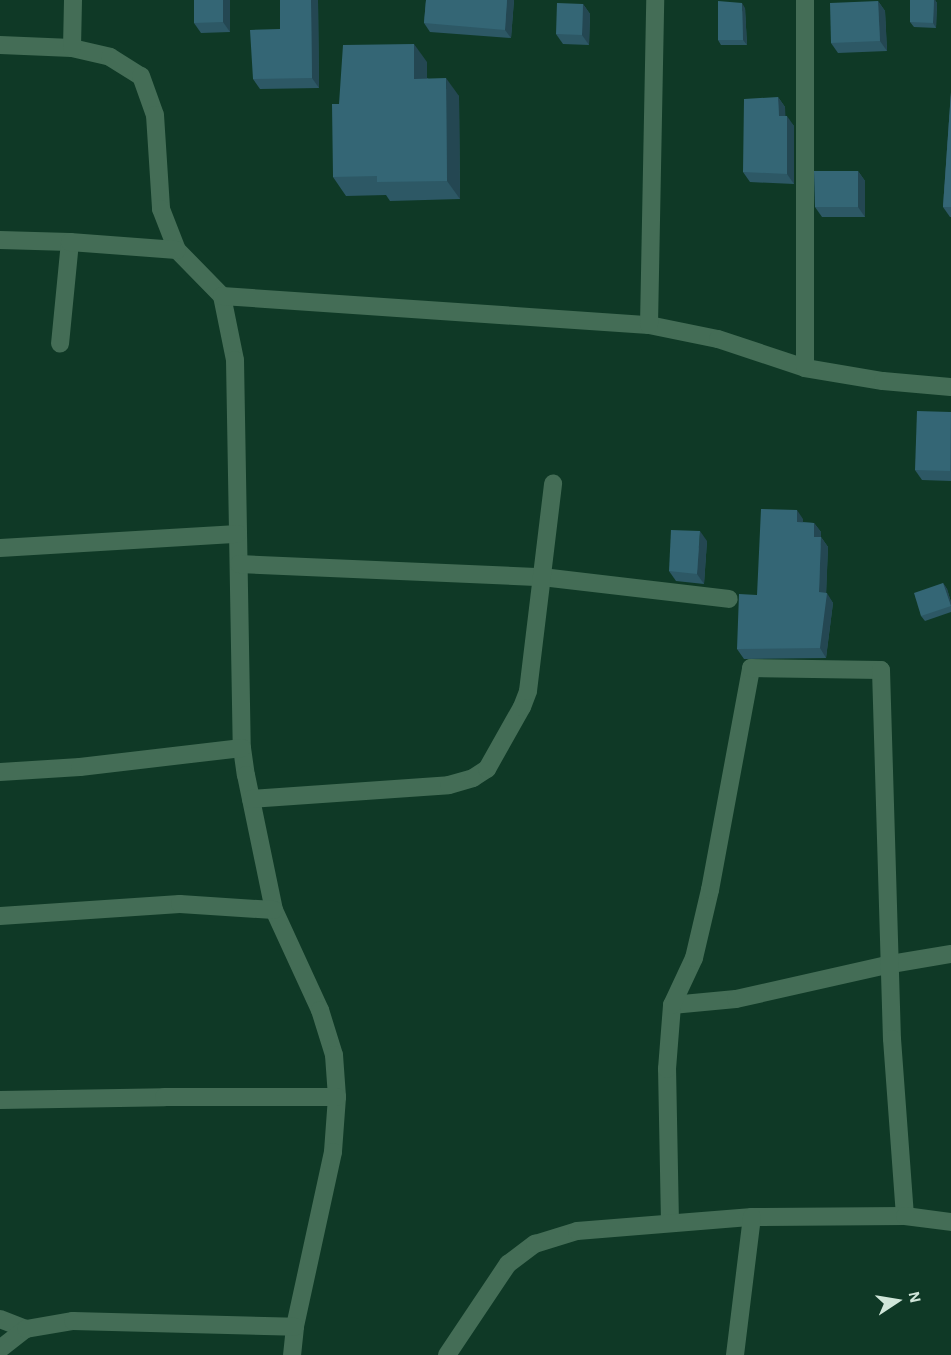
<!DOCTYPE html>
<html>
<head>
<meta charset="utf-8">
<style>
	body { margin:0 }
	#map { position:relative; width:951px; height:1355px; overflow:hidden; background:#0f3926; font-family:"Alegreya Sans",sans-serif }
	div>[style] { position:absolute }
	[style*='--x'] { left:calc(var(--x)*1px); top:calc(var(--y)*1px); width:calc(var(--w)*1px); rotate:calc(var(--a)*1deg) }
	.street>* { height:18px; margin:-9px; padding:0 9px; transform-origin:9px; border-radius:9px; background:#446d56 }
	.wall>* { inset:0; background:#2d5865 }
	.shaded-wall>* { inset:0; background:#244752 }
	.building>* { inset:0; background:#346675 }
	span { translate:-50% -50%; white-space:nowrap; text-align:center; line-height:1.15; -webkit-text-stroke:6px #0f3926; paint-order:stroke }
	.north { position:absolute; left:867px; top:1271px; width:60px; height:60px; -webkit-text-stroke:4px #0f3926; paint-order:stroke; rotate:78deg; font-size:16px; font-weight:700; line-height:24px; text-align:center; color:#d0e6d9 }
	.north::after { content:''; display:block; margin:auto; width:21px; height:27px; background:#d0e6d9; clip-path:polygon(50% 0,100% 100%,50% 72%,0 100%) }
</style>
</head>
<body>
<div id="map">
	<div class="street">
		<div style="--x:0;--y:45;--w:72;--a:2.4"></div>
		<div style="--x:72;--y:48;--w:39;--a:13"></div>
		<div style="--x:110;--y:57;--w:36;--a:32"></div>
		<div style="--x:141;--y:76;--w:41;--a:70.3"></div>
		<div style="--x:155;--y:115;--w:94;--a:86.3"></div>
		<div style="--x:161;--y:209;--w:44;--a:68.7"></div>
		<div style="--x:177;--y:250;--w:64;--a:45.6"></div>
		<div style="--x:222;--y:296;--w:65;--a:78.5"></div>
		<div style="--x:235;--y:360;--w:388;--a:89"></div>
		<div style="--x:242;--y:748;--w:27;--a:82"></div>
		<div style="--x:246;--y:775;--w:138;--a:78.3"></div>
		<div style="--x:274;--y:910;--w:110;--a:65.3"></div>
		<div style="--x:320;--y:1010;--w:47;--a:72.7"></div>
		<div style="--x:334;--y:1055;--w:42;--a:85.9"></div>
		<div style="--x:337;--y:1097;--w:55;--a:94.2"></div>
		<div style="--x:333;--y:1152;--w:179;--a:102.3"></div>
		<div style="--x:295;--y:1327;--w:28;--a:96"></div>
		<div style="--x:72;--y:48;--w:48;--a:-88.8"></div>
		<div style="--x:0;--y:240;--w:70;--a:1.6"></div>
		<div style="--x:70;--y:242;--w:102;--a:95.6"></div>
		<div style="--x:70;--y:242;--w:107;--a:4.3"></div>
		<div style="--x:222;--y:296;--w:428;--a:3.9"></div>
		<div style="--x:649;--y:325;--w:70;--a:11.5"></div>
		<div style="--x:718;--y:339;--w:92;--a:18.4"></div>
		<div style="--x:805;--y:368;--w:79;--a:9.5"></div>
		<div style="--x:883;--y:381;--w:68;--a:5"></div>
		<div style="--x:649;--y:325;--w:325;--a:-88.9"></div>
		<div style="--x:805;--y:368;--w:368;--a:-90"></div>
		<div style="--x:0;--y:548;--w:238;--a:-3.4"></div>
		<div style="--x:239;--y:564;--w:303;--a:2.5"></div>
		<div style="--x:542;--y:577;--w:188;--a:6.7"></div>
		<div style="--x:0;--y:772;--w:80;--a:-3.6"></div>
		<div style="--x:80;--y:767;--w:163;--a:-6.7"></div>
		<div style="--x:251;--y:799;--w:198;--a:-4"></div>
		<div style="--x:449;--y:785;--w:25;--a:-16"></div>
		<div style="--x:473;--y:778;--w:17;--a:-33"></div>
		<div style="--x:487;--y:769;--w:71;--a:-60.6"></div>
		<div style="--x:522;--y:707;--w:17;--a:-69"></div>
		<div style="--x:528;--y:691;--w:209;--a:-83.1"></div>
		<div style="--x:0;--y:916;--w:180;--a:-3.8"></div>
		<div style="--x:180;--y:904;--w:94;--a:3.7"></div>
		<div style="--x:672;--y:1005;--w:64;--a:-5.4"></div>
		<div style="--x:736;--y:999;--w:159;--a:-12.7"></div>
		<div style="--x:891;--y:964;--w:61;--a:-9.5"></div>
		<div style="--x:0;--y:1100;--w:164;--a:-1"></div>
		<div style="--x:164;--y:1097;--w:173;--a:0"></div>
		<div style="--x:670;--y:1223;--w:154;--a:-91.1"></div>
		<div style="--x:667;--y:1069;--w:64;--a:-85.5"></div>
		<div style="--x:672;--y:1005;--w:52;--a:-64.9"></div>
		<div style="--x:694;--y:958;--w:70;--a:-76.8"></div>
		<div style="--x:710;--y:890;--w:226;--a:-79.5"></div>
		<div style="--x:751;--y:668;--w:130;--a:0.9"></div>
		<div style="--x:881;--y:670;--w:369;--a:88.3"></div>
		<div style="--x:892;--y:1039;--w:177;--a:85.8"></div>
		<div style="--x:0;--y:1319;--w:28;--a:21"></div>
		<div style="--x:0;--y:1349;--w:33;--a:-38"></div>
		<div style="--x:26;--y:1329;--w:48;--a:-9.7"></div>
		<div style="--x:73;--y:1321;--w:222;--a:1.5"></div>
		<div style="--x:447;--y:1355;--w:110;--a:-56.2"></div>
		<div style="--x:508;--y:1264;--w:34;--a:-37"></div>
		<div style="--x:535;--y:1244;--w:44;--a:-17.2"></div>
		<div style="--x:577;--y:1231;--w:176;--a:-4.6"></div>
		<div style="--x:752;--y:1217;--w:153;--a:-0.4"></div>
		<div style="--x:905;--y:1216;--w:46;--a:7.4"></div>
		<div style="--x:735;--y:1355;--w:139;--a:-83"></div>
	</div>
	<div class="wall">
		<div style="clip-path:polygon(194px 0,230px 0,230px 32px,201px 33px,194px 23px)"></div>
		<div style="clip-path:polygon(280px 0,318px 0,319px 88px,260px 89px,253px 79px,280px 29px)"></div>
		<div style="clip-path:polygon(426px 0,514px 0,511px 38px,430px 32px,424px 23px)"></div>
		<div style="clip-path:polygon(910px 0,935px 0,937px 3px,936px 28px,914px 27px,910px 22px)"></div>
		<div style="clip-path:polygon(878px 1px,885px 11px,887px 51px,838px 53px,831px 43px)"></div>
		<div style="clip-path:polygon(583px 4px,590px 14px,589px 45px,563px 44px,556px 34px)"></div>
		<div style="clip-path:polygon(745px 8px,747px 45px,721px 45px,718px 40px)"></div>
		<div style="clip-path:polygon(427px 62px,427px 78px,459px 96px,460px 199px,390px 201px,386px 195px,346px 196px,333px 177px,339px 104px)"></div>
		<div style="clip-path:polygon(951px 92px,951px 217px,950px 217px,943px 207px)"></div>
		<div style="clip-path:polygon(778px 97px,785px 107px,785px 116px,794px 126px,794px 184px,750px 182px,743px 172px)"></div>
		<div style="clip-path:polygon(858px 171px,865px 181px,865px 217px,822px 217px,815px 207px)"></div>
		<div style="clip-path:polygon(951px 412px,951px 481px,922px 480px,915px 470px)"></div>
		<div style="clip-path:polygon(803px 519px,803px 522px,814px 523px,821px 532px,821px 537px,828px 547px,826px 593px,833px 603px,826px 658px,744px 659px,737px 649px)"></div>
		<div style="clip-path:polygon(707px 541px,704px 584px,676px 581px,669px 571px)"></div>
		<div style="clip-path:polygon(943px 583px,947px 589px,951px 602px,951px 612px,925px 621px,921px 616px)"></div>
	</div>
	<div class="shaded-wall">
		<div style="clip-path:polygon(223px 0,230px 0,230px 32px,223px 22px)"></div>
		<div style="clip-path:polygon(311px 0,318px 0,319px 88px,312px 78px)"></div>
		<div style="clip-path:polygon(507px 0,514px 0,511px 38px,505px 30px)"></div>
		<div style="clip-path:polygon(934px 0,935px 0,937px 3px,936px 28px,933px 23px)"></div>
		<div style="clip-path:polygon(878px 1px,885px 11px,887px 51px,880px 41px)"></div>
		<div style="clip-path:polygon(742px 3px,745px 8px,747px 45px,743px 40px)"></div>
		<div style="clip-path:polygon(583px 4px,590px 14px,589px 45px,582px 35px)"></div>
		<div style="clip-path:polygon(414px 44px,427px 62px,427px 97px,414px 79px)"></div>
		<div style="clip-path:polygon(446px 78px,459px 96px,460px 199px,447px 181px)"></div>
		<div style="clip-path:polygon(778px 97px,785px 107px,786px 126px,779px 116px)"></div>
		<div style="clip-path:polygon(787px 116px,794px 126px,794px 184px,787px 174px)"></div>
		<div style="clip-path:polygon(858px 171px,865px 181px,865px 217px,858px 207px)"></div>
		<div style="clip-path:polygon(797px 510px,803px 519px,803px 532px,797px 522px)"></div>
		<div style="clip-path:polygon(814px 523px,821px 532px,821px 546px,814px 537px)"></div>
		<div style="clip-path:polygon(700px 531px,707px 541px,704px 584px,697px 574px)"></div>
		<div style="clip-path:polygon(821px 537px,828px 547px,826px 599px,827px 593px,833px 603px,826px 658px,820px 648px,819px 592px)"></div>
		<div style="clip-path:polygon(943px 583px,947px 589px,951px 602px,951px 607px)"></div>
	</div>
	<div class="building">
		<div style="clip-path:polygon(194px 0,223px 0,223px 22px,194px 23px)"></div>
		<div style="clip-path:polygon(280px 0,311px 0,312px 78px,253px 79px,250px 30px,280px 29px)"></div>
		<div style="clip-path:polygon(426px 0,507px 0,505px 30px,424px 23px)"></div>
		<div style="clip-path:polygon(910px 0,934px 0,933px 23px,910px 22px)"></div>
		<div style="clip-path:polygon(718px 1px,742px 3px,743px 40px,718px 40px)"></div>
		<div style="clip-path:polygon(878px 1px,880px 41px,831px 43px,830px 3px)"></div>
		<div style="clip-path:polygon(557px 3px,583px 4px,582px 35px,556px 34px)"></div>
		<div style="clip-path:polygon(414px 44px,414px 79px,446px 78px,447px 181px,377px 182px,377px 176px,333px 177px,332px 104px,339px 104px,343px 45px)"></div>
		<div style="clip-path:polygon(951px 92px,951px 207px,943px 207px)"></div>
		<div style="clip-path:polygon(778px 97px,779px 116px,787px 116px,787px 174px,743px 172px,744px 99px)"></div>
		<div style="clip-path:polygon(814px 171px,858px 171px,858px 207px,815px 207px)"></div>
		<div style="clip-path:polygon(917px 411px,951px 412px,950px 471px,915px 470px)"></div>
		<div style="clip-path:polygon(761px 509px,797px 510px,797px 522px,814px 523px,814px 537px,821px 537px,819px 592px,827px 593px,820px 648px,737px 649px,739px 594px,757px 595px)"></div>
		<div style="clip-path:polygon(671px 530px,700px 531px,697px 574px,669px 571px)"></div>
		<div style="clip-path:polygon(943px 583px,951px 606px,921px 616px,914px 593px)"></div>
	</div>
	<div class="north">N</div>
</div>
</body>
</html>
